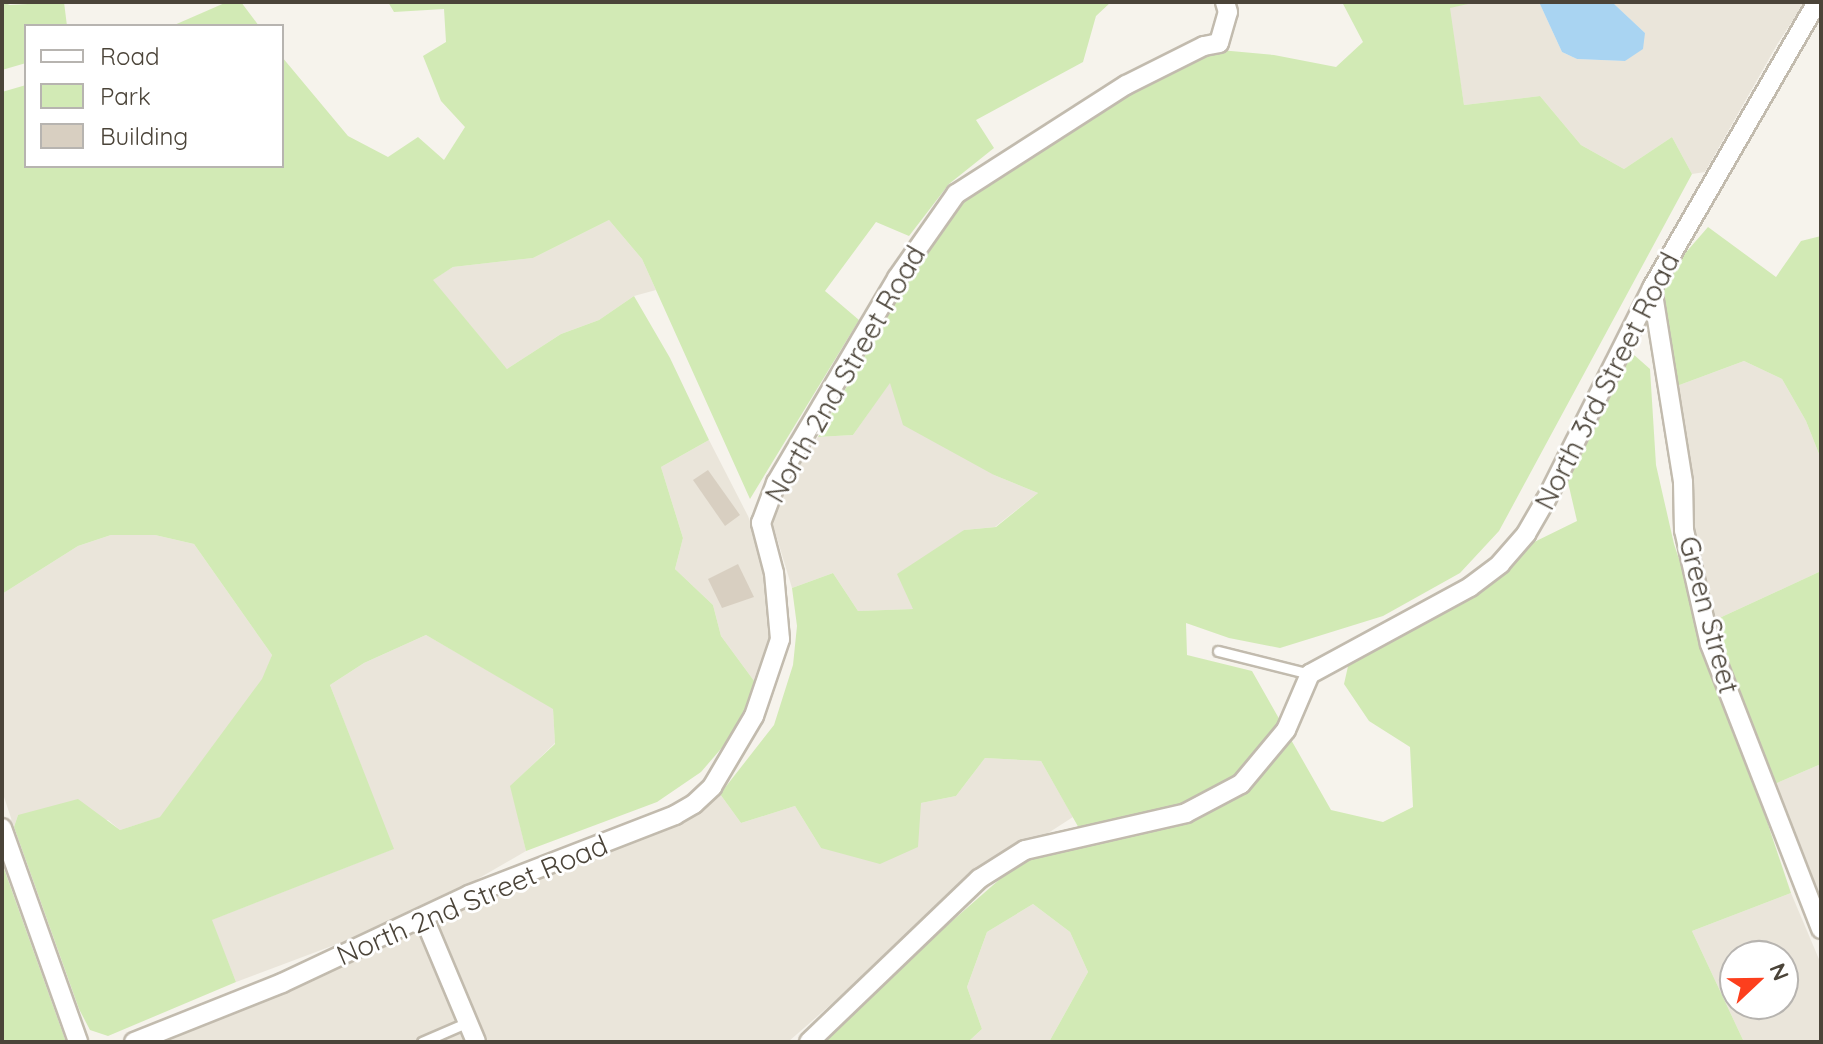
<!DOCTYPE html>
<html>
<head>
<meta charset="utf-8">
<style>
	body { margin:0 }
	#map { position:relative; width:1823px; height:1044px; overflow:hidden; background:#f6f3ec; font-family:Quicksand,sans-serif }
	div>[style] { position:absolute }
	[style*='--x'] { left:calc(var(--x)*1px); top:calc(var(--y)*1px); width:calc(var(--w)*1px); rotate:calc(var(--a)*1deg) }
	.residential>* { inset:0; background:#eae5da }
	.green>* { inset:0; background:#d2eab5 }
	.water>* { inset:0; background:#a9d4f2 }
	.building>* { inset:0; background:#d8cfc1 }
	.roads { filter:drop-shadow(2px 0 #c2bbae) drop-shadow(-2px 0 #c2bbae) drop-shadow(0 2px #c2bbae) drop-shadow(0 -2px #c2bbae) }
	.lane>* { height:9px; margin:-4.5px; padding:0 4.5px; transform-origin:4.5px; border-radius:4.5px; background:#fff }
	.street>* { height:18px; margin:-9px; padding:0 9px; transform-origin:9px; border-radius:9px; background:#fff }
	span { translate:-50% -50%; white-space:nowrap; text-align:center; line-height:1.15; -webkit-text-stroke:6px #fff; paint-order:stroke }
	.street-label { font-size:28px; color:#4b4439 }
	.frame { position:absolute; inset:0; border:4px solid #4b4439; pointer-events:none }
	.legend { position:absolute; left:24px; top:24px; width:260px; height:144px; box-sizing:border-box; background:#fff; border:2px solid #b7b4b0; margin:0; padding:10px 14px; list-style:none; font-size:24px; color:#4b4439 }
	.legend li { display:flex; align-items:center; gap:16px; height:40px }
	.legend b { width:40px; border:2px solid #b7b4b0 }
	.north { position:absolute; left:1719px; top:940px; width:80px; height:80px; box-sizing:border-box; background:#fff; border:2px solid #b7b4b0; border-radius:50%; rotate:68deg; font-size:22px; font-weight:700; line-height:32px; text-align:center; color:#4b4439 }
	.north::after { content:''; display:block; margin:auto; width:28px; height:36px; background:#fc3f1d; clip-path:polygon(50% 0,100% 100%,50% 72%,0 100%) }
</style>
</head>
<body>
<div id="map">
	<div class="residential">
		<div style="clip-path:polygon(1477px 2px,1539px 2px,1562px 52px,1577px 59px,1625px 61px,1645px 33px,1614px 4px,1805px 2px,1778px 43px,1705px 172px,1692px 174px,1672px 137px,1624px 169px,1581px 145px,1540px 96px,1464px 105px,1449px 7px)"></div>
		<div style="clip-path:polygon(609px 220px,642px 259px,656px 290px,634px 296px,599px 320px,561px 334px,507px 369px,432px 280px,453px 267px,533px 258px)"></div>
		<div style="clip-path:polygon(1744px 361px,1782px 379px,1806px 421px,1821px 459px,1821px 571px,1715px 620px,1701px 575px,1666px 390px)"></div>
		<div style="clip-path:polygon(890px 382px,994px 475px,1038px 493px,995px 527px,964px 530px,913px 609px,858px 611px,833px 573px,792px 588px,773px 525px,776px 502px,818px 437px,853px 435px)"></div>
		<div style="clip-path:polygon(709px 440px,748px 516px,769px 570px,777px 627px,760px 689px,721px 636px,713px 605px,675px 569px,683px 538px,661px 467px)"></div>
		<div style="clip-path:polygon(111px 535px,155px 535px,194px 544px,272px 655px,263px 679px,161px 817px,120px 830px,108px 820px,18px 815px,14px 827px,2px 791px,2px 594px,78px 546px)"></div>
		<div style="clip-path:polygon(426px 635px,553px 708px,555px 743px,511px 786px,526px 851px,417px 914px,236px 982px,211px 920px,393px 849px,330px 685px,364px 663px)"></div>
		<div style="clip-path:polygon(985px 758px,1041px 761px,1073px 817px,966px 886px,788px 1042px,480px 1042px,436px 934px,438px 920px,450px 912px,667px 827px,720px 794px,741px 823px,795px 806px,821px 848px,921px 803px,956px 796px)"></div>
		<div style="clip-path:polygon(1821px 764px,1821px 924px,1770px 786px)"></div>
		<div style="clip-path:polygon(evenodd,1791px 893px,1821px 964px,1821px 1042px,1744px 1042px,1692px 931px,1791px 893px,1735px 956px,1783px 956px,1783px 1004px,1735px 1004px,1735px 956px)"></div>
		<div style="clip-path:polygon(1033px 904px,1070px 932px,1088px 972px,1049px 1042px,968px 1042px,982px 1029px,967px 987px,987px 932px)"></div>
		<div style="clip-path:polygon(418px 931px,425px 937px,468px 1042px,152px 1042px)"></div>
	</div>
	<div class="green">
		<div style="clip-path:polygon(2px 2px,10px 5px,64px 2px,67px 26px,26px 26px,26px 63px,2px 70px)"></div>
		<div style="clip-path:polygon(227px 2px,241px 2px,259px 26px,172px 26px)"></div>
		<div style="clip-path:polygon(388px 2px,1111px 2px,1096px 16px,1083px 62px,976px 120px,994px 148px,949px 184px,909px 236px,876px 222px,825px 291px,859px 320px,750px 499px,642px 259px,609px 220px,533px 258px,453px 267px,433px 280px,507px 369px,561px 334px,599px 320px,634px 296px,670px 358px,709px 440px,661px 467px,683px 538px,675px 569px,713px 605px,721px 636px,760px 689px,732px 736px,701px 772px,657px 802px,526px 851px,510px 786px,555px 744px,553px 709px,426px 635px,364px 663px,330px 685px,394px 849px,212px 920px,236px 982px,108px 1036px,90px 1030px,79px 1009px,14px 827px,18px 815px,78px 799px,120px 830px,160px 817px,262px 679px,272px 655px,194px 544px,155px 535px,111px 535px,78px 546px,2px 594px,2px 92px,26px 85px,26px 166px,282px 166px,282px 57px,348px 136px,388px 157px,418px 137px,444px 160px,465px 127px,441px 101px,423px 56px,446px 42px,444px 9px,394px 12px)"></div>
		<div style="clip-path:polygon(1342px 2px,1477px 2px,1450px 8px,1464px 105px,1540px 96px,1581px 145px,1624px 169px,1672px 137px,1692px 174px,1499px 531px,1460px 573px,1383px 616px,1280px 648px,1229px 638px,1186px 623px,1187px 655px,1252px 671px,1331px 810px,1383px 822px,1413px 807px,1410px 747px,1369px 721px,1344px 684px,1351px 653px,1522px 548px,1577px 521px,1567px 478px,1577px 431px,1633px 354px,1650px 369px,1656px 465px,1674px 544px,1791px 893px,1692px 931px,1744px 1042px,1049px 1042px,1088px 972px,1070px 932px,1033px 904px,987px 932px,967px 987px,982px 1029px,968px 1042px,814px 1042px,1008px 872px,1080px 830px,1041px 761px,985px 758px,956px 796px,921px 803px,918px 847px,880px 864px,821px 848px,795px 806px,741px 823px,720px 794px,774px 725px,793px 665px,797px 626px,792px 588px,833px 573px,858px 611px,913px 609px,897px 574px,964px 530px,996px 527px,1038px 493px,994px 475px,903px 425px,890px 383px,853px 435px,818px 437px,934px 234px,974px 192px,1136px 82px,1220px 50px,1274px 55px,1336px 67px,1363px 42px)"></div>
		<div style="clip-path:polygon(1708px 227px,1776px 277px,1801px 241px,1821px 236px,1821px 459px,1806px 421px,1782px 379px,1744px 361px,1666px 390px,1656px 307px,1675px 265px)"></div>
		<div style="clip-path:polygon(1821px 571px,1821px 764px,1770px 786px,1715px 620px)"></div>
		<div style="clip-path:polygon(2px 863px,66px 1042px,2px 1042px)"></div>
	</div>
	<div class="water">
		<div style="clip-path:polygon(1539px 2px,1612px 2px,1645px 33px,1643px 49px,1625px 61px,1577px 59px,1562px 52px)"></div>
	</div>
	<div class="building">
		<div style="clip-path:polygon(708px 470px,740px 515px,725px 526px,693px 480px)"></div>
		<div style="clip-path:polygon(738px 564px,754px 597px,722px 608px,708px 579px)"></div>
	</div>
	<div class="roads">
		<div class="lane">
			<div style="--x:1218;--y:651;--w:95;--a:14"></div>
			<div style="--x:422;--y:1042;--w:50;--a:-23.5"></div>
		</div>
		<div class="street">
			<div style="--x:1652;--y:288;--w:196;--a:80.9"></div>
			<div style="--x:1683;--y:482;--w:48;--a:88.8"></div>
			<div style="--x:1684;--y:530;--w:117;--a:77.2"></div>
			<div style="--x:1710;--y:644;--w:306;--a:68.7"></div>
			<div style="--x:2;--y:828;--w:227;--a:70.4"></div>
			<div style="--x:424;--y:918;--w:134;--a:67.2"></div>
			<div style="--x:134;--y:1042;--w:159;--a:-21.7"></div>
			<div style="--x:282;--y:983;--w:207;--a:-25.2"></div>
			<div style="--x:469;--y:895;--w:221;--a:-21.2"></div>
			<div style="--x:675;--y:815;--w:22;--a:-30"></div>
			<div style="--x:694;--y:804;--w:25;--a:-43"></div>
			<div style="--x:712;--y:787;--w:82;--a:-59.4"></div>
			<div style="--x:754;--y:716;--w:81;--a:-71.3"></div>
			<div style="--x:780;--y:639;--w:66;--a:-95.2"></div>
			<div style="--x:774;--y:573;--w:52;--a:-104.6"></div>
			<div style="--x:761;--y:523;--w:43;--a:-69.4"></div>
			<div style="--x:776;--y:483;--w:238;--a:-59.4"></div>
			<div style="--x:897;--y:278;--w:103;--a:-54.9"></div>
			<div style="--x:956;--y:194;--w:202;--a:-32.7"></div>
			<div style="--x:1126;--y:85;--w:87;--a:-26.6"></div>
			<div style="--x:1204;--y:46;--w:15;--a:-11"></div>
			<div style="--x:1219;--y:43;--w:32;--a:-74"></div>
			<div style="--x:1228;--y:12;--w:10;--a:-107"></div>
			<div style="--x:809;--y:1042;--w:236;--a:-43.8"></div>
			<div style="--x:979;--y:879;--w:54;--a:-32.2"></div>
			<div style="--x:1025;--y:850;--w:165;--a:-12.9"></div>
			<div style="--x:1186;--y:813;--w:62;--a:-27.8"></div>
			<div style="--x:1241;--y:784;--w:70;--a:-50.2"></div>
			<div style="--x:1286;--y:730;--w:61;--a:-66.8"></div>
			<div style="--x:1310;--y:674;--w:182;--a:-28.5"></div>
			<div style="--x:1470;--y:587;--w:38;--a:-37"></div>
			<div style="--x:1500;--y:564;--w:40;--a:-49"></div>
			<div style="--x:1526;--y:534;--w:39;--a:-60"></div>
			<div style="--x:1546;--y:500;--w:237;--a:-63.4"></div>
			<div style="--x:1652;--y:288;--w:330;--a:-60"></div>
		</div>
	</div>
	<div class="street-label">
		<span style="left:845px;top:374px;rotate:-60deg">North 2nd Street Road</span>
		<span style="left:1607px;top:381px;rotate:-63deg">North 3rd Street Road</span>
		<span style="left:1709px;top:615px;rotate:75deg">Green Street</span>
		<span style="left:472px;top:900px;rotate:-23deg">North 2nd Street Road</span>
	</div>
	<div class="frame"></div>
	<ul class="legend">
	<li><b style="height:10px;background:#fff"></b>Road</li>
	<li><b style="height:22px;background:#d2eab5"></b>Park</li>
	<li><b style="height:22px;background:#d8cfc1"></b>Building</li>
	</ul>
	<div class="north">N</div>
</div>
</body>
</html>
